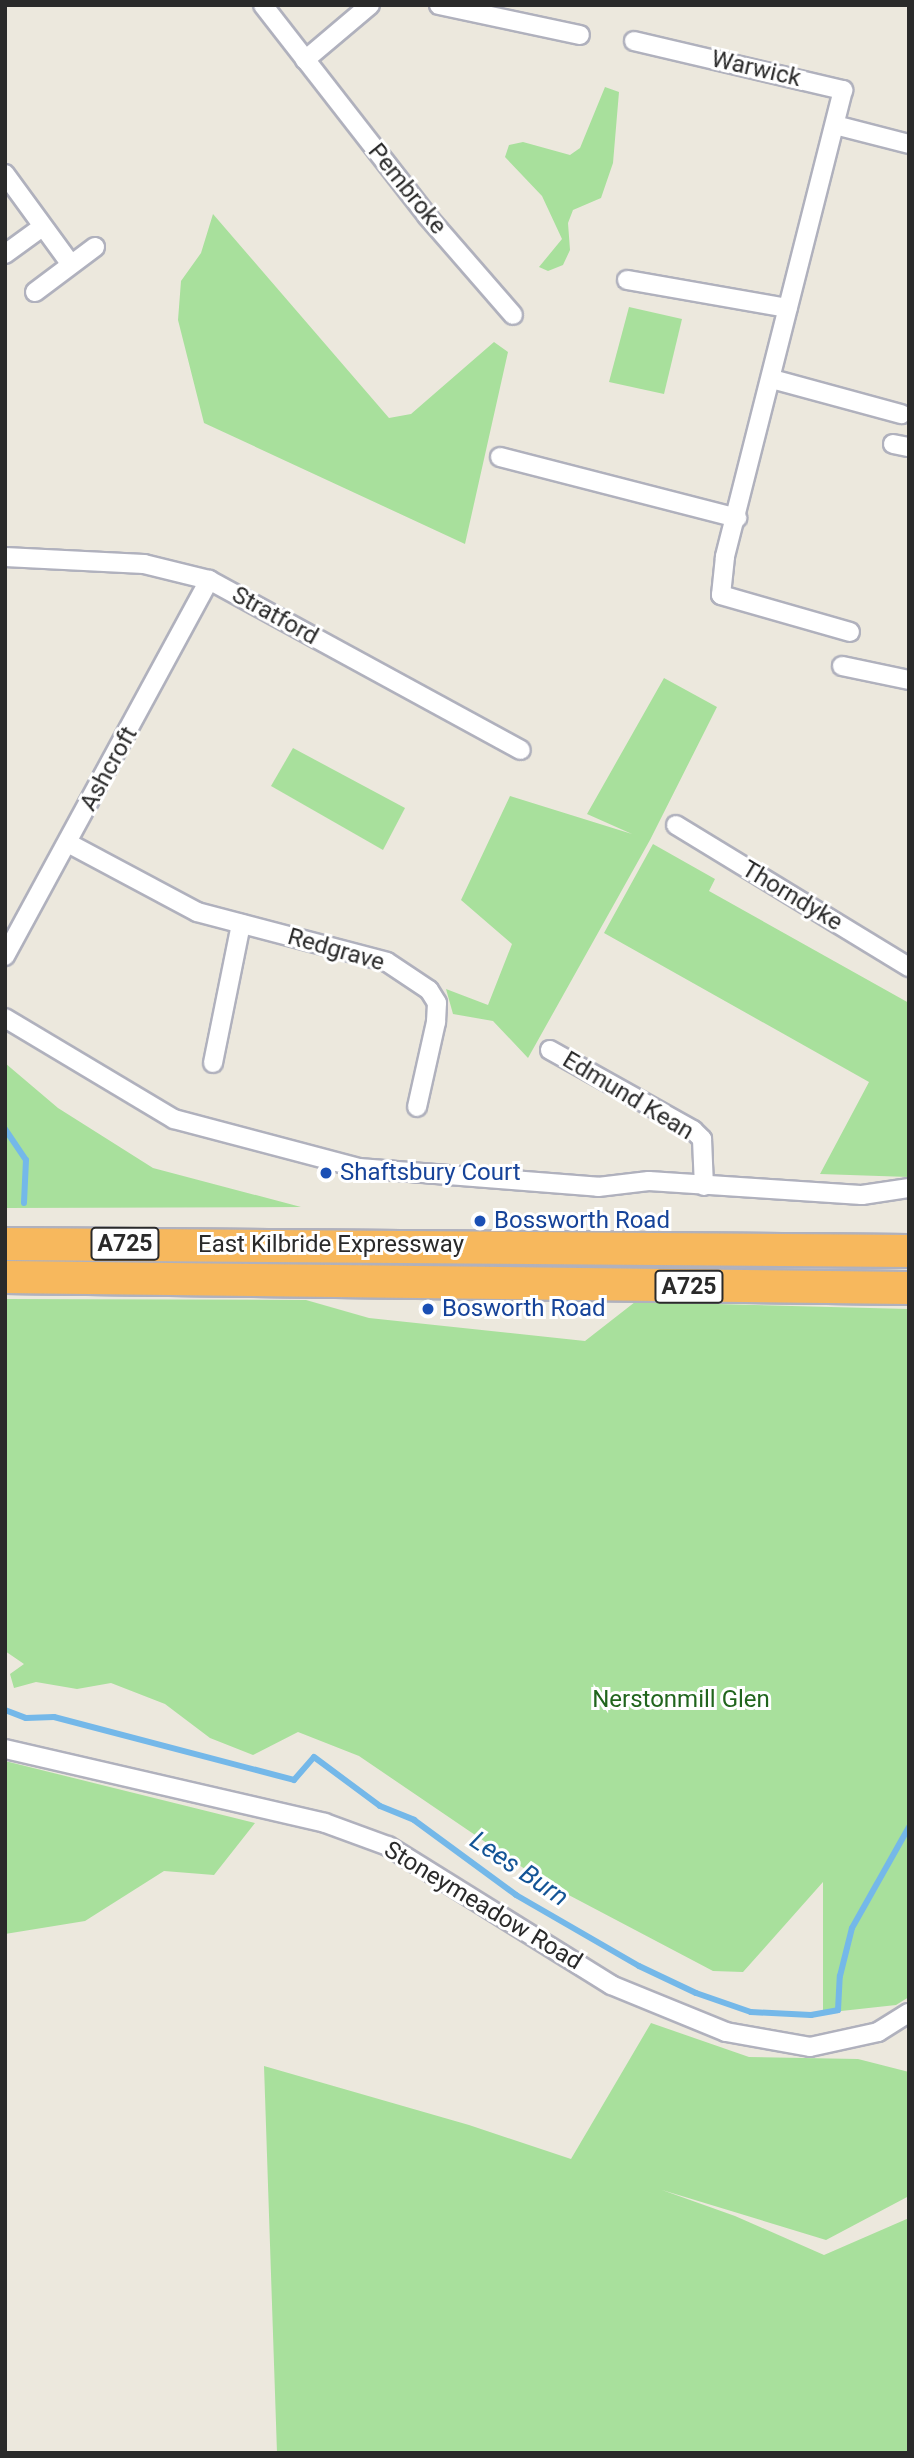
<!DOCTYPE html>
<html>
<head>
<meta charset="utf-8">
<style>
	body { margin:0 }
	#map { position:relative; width:914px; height:2458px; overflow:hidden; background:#ece8dd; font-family:Roboto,sans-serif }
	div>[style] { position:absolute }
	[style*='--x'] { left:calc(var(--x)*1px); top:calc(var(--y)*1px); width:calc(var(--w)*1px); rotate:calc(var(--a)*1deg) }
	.green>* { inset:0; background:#a8e09c }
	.stream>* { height:6px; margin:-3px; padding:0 3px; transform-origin:3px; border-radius:3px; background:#74b8e9 }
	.roads { filter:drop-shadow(2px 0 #b0b1bd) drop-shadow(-2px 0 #b0b1bd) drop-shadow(0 2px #b0b1bd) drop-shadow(0 -2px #b0b1bd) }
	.street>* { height:18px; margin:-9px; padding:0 9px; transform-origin:9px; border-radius:9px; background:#fff }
	.highway>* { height:32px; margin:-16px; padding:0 16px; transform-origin:16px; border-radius:16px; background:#f7b85d }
	.dots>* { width:19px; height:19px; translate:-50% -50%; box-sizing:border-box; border:4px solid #fff; border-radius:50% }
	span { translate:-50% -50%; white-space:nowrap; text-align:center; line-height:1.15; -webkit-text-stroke:6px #fff; paint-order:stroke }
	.shield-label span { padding:2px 5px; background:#fff; border:2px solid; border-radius:5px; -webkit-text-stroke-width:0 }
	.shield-label { font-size:23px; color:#2a2a2a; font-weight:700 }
	.street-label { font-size:24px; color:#2a2a2a }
	.transit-label { font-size:24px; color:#164399 }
	.left { translate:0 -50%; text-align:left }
	.park-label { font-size:24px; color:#21651d }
	.water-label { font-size:26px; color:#135496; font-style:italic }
	.frame { position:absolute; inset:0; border:7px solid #2a2a2a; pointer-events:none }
</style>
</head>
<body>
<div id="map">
	<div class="green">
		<div style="clip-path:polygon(605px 87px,619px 92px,613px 163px,601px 198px,573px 210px,568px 223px,570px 250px,563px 265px,548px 271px,539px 267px,562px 239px,542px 196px,505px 157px,509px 145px,523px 142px,570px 155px,580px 148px)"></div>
		<div style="clip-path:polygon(213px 214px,389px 418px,411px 414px,494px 342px,508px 352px,465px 544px,204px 423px,178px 320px,181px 281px,201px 253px)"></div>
		<div style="clip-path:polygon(629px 307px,682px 319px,664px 394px,609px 382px)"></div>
		<div style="clip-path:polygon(664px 678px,717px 707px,650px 840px,528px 1058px,493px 1021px,453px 1014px,446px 989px,488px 1005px,512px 944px,461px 900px,510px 796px,632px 834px,587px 814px)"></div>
		<div style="clip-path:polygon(293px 748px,405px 808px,383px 850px,271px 786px)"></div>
		<div style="clip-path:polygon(653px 844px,715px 879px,709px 891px,909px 1003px,909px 1177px,820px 1174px,869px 1082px,604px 933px)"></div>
		<div style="clip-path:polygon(5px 1063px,58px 1108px,153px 1168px,301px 1207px,5px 1208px)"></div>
		<div style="clip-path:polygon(5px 1299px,306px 1300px,369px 1318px,585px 1341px,635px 1302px,909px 1309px,909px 1997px,896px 2005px,823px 2013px,823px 1882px,743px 1972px,713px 1971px,544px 1882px,359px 1756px,298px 1732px,253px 1755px,210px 1738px,165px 1704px,111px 1683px,77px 1689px,36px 1682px,14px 1688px,10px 1674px,24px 1664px,5px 1651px)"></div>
		<div style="clip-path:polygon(5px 1761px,255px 1823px,214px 1875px,164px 1871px,85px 1921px,5px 1934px)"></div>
		<div style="clip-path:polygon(651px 2023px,749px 2057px,858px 2059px,909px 2072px,909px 2196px,826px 2240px,662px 2190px,735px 2216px,824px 2255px,909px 2218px,909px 2453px,277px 2453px,264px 2066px,469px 2125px,571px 2159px)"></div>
	</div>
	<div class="stream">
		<div style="--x:5;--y:1129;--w:37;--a:56"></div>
		<div style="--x:26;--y:1160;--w:43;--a:92.7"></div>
		<div style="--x:5;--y:1710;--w:22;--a:21"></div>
		<div style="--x:26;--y:1718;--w:28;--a:-2"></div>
		<div style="--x:54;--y:1717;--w:248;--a:14.7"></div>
		<div style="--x:294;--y:1780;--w:30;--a:-49"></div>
		<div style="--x:314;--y:1757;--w:82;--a:36.6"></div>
		<div style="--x:380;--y:1806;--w:37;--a:22"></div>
		<div style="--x:414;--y:1820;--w:127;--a:36.3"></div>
		<div style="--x:516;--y:1895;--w:142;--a:30"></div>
		<div style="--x:639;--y:1966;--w:63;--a:25.3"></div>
		<div style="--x:696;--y:1993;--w:58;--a:19.1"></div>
		<div style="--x:751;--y:2012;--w:60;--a:2.9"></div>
		<div style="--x:811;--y:2015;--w:27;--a:-10"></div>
		<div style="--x:838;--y:2010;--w:34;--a:-87"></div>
		<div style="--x:840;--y:1976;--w:49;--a:-76"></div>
		<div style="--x:852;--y:1928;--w:116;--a:-60.6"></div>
	</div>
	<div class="roads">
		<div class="street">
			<div style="--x:263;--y:5;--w:267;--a:52.1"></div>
			<div style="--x:427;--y:216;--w:131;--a:49"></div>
			<div style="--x:439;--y:5;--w:144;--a:12"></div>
			<div style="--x:634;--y:41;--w:215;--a:13.2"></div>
			<div style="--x:843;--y:90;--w:482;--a:104.2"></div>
			<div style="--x:725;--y:557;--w:38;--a:96"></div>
			<div style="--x:721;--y:595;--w:134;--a:16"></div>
			<div style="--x:305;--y:60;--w:85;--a:-40.2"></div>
			<div style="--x:835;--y:125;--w:76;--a:14.4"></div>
			<div style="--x:5;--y:174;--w:110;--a:53.9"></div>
			<div style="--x:5;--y:254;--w:46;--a:-36.1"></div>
			<div style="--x:627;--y:280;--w:163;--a:9.9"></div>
			<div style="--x:35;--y:292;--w:75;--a:-36.9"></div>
			<div style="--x:772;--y:379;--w:134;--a:15.2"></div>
			<div style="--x:893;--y:444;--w:16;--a:11"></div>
			<div style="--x:500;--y:457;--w:245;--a:14.4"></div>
			<div style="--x:5;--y:557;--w:139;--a:2.9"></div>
			<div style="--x:144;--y:564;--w:67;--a:13.8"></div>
			<div style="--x:209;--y:580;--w:355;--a:28.6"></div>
			<div style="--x:842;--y:666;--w:68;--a:11.8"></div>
			<div style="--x:676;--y:825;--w:273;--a:31.4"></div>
			<div style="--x:68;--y:843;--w:146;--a:28.1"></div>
			<div style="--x:197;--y:912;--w:196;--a:14.7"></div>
			<div style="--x:387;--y:962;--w:50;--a:33.7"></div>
			<div style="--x:429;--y:990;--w:15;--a:58"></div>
			<div style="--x:437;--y:1003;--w:19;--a:93"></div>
			<div style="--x:436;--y:1022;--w:87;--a:102.6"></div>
			<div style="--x:5;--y:956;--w:428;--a:-61.5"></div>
			<div style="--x:5;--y:1018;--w:197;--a:30.9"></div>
			<div style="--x:174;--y:1119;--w:191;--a:14.8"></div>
			<div style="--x:359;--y:1168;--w:240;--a:4.5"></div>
			<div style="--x:598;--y:1187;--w:51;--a:-6.7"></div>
			<div style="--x:649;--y:1181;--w:213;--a:3.8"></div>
			<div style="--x:862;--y:1195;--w:48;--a:-8.5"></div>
			<div style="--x:550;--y:1050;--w:164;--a:29.2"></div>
			<div style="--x:693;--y:1130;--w:13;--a:45"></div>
			<div style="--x:702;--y:1139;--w:47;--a:87.6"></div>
			<div style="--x:213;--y:1063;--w:142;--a:-78.6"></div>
			<div style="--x:5;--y:1749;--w:328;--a:13"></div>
			<div style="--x:325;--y:1823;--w:67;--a:20.1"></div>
			<div style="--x:388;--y:1846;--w:263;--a:31.9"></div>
			<div style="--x:611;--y:1985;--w:124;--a:22.2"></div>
			<div style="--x:726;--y:2032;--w:85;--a:10.1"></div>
			<div style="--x:810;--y:2047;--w:70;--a:-12.4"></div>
			<div style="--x:878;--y:2032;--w:36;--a:-32"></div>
		</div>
		<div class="highway">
			<div style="--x:5;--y:1244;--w:904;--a:0.44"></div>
			<div style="--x:5;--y:1277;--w:904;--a:0.7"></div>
		</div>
	</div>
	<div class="dots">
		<div style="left:326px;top:1173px;background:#1a4fb4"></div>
		<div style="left:480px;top:1221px;background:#1a4fb4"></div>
		<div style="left:428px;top:1309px;background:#1a4fb4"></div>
	</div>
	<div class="shield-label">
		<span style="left:125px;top:1244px">A725</span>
		<span style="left:689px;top:1287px">A725</span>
	</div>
	<div class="street-label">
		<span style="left:756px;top:69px;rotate:13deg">Warwick</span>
		<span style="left:407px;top:189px;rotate:51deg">Pembroke</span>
		<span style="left:275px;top:616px;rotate:29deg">Stratford</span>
		<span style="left:109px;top:769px;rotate:-61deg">Ashcroft</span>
		<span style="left:792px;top:896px;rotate:31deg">Thorndyke</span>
		<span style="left:336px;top:950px;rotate:16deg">Redgrave</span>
		<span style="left:628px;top:1096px;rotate:31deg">Edmund Kean</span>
		<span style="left:331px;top:1245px">East Kilbride Expressway</span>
		<span style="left:483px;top:1906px;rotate:31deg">Stoneymeadow Road</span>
	</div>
	<div class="transit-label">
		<span class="left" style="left:340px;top:1173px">Shaftsbury Court</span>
		<span class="left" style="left:494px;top:1221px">Bossworth Road</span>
		<span class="left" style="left:442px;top:1309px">Bosworth Road</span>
	</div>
	<div class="park-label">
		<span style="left:681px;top:1700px">Nerstonmill Glen</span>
	</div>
	<div class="water-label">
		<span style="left:519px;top:1869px;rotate:34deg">Lees Burn</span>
	</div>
	<div class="frame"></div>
</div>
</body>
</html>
